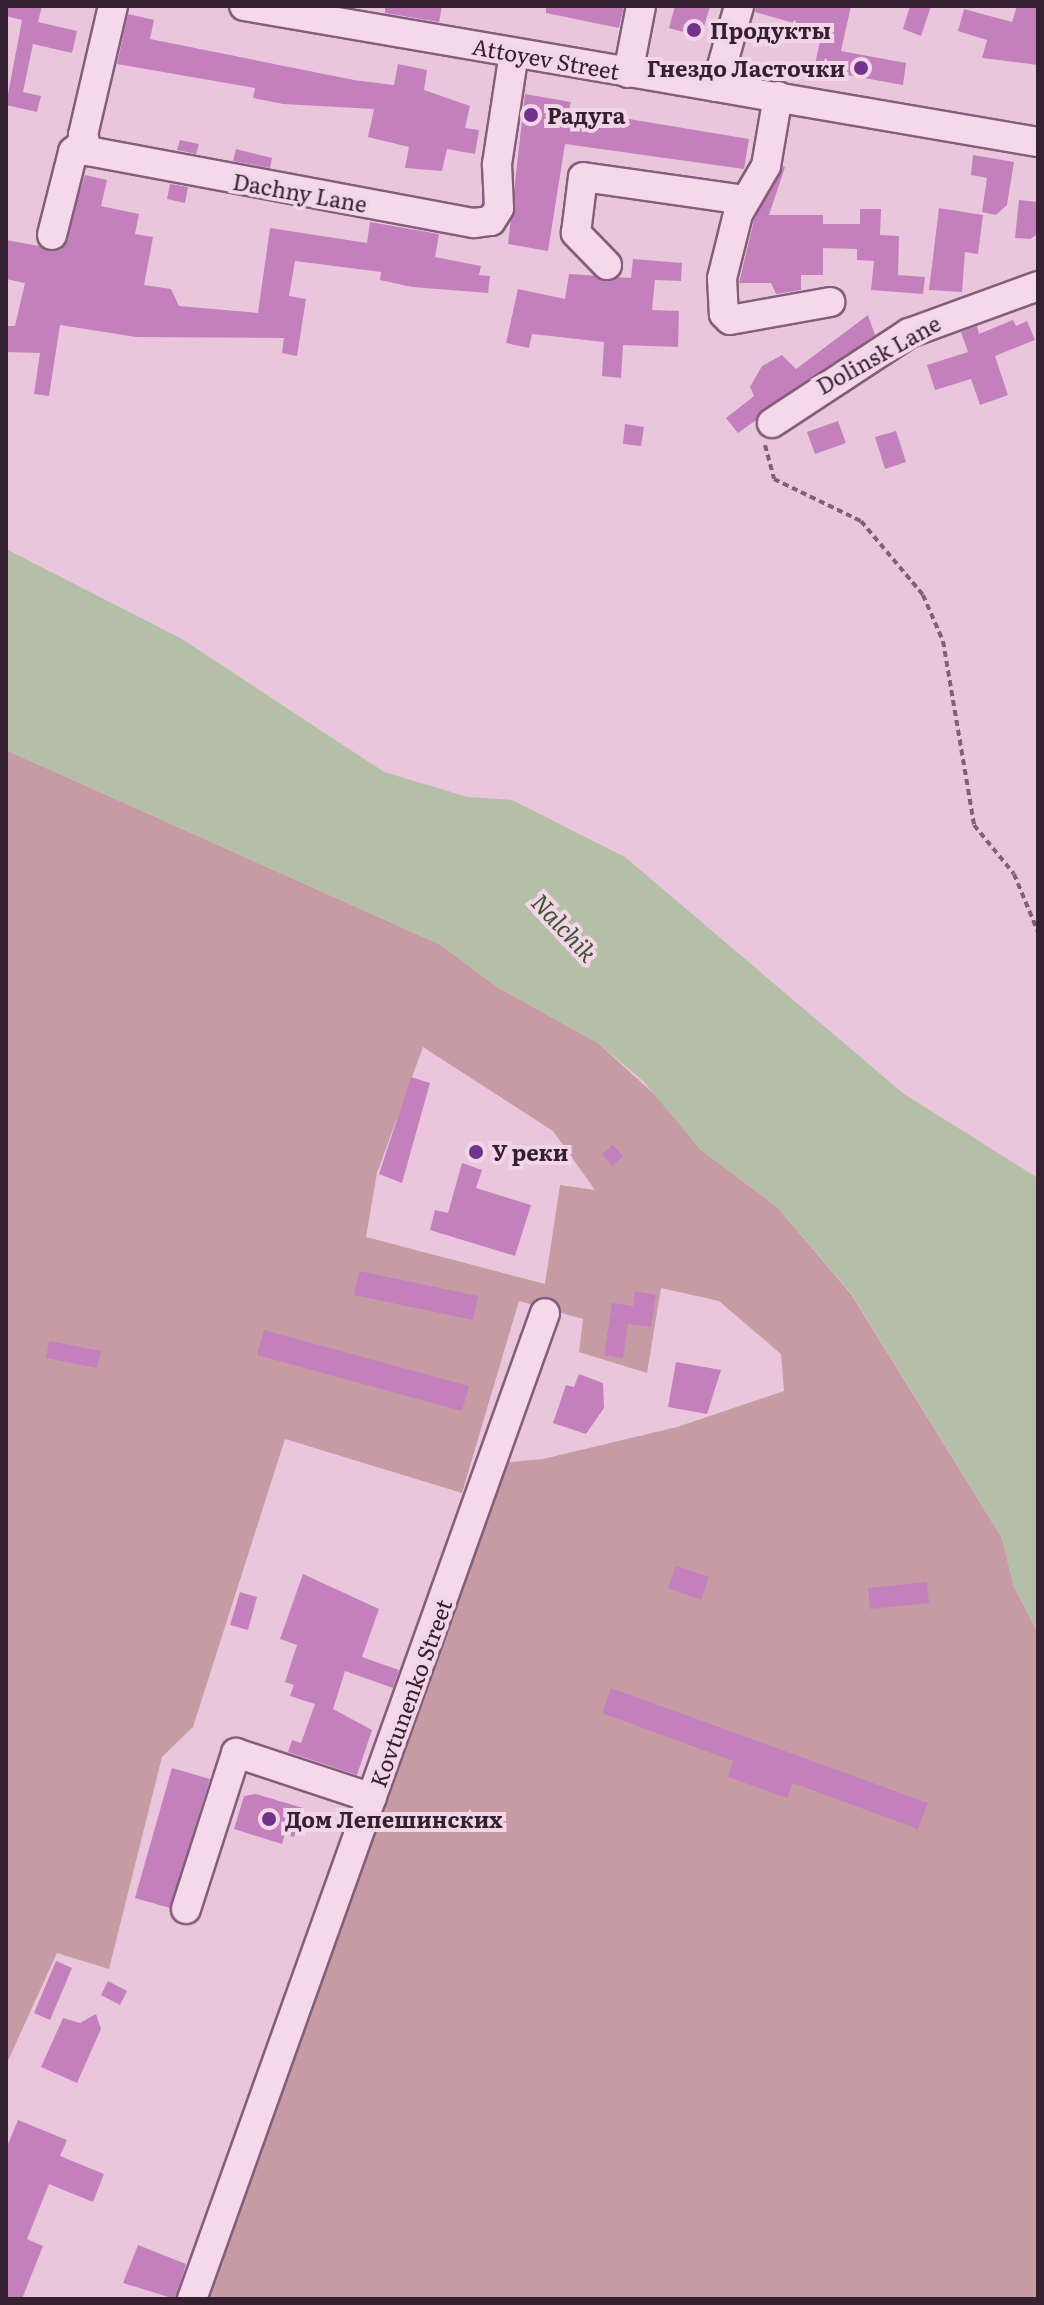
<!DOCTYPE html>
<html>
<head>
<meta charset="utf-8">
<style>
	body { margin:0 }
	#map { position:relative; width:1044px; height:2305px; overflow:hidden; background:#eac6dc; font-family:Literata,serif }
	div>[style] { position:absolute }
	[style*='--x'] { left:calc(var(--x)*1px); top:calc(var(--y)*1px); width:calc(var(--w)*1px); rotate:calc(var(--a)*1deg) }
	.green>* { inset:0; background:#c79ba4 }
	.water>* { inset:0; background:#b5bea7 }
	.building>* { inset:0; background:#c480bd }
	.path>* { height:4px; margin-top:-2px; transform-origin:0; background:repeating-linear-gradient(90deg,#835e7b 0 6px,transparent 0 10px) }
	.roads { filter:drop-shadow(2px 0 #835e7b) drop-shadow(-2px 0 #835e7b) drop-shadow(0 2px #835e7b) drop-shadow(0 -2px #835e7b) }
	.minor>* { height:28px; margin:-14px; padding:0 14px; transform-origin:14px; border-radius:14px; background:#f5d8ea }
	.dots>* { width:22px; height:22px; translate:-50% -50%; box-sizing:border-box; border:4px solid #f2d5e6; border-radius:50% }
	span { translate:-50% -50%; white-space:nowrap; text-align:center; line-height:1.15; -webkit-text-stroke:8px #f2d5e6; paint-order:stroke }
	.poi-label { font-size:22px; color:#352031; font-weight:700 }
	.left { translate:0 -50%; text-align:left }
	.right { translate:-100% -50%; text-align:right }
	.street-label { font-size:22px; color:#352031 }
	.water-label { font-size:24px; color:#3e5331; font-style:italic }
	.frame { position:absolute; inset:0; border:8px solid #352031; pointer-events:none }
</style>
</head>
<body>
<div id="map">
	<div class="green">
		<div style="clip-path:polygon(evenodd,6px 750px,441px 945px,497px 987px,598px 1043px,665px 1104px,700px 1149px,777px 1207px,851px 1294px,1002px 1538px,1014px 1587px,1038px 1633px,1038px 2299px,192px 2299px,491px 1464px,543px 1459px,677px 1427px,784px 1391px,781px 1354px,719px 1301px,661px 1288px,647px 1373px,579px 1352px,583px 1319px,519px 1301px,462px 1493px,285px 1439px,193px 1727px,162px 1757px,109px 1969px,57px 1953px,6px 2065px,6px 750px,423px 1047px,553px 1131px,595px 1190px,560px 1185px,545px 1284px,366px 1237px,377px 1173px,423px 1047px)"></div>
	</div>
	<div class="water">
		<div style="clip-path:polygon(6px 549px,182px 639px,384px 772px,468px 797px,512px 800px,625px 857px,904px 1094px,1038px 1178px,1038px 1633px,1014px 1587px,1002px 1538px,851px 1293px,777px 1207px,700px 1149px,643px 1081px,598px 1043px,497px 987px,441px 945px,6px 750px)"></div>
	</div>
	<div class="building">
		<div style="clip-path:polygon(6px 6px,42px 6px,38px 22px,77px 31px,72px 53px,33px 44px,23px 92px,41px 96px,37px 112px,6px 105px,22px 20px,6px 16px)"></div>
		<div style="clip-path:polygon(385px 6px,442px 6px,439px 22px,385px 13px)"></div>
		<div style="clip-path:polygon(546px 6px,624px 6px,619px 28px,546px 13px)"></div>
		<div style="clip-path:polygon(675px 6px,710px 6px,701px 37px,669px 28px)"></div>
		<div style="clip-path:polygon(756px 6px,851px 6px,841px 51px,906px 63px,903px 85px,814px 69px,822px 31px,755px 12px)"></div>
		<div style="clip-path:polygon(910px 6px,931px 6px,921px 36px,903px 29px)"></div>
		<div style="clip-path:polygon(1017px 6px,1038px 6px,1038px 65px,982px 58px,987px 40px,958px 31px,964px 9px,1012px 22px)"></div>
		<div style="clip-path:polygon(128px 14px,154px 20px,150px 39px,354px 80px,394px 85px,398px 64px,427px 70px,424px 90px,470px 106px,465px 128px,479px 130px,475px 154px,447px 149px,442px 171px,405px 168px,409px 147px,368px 137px,374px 109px,283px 104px,253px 98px,255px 88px,117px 64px)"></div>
		<div style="clip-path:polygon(525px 94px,571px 102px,569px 109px,749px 139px,744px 169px,565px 144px,548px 251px,508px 244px)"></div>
		<div style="clip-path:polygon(180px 140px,199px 144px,196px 154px,177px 150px)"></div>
		<div style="clip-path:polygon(236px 149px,272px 158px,270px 168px,233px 161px)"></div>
		<div style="clip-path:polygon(973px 155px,1014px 162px,1007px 205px,996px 215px,982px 212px,987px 178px,971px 175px)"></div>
		<div style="clip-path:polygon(783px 166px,785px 167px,769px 215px,823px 215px,823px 224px,860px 224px,860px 209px,881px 209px,880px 235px,899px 236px,898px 275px,925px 277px,923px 294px,871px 290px,874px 261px,857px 260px,857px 249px,823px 248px,823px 275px,801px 275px,801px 290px,776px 294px,771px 283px,739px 283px,754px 220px)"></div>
		<div style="clip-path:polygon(85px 175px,107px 180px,101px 206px,139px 214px,135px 234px,153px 237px,144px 285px,171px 289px,179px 306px,258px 313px,270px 228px,367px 243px,370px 222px,439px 234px,435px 257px,481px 266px,479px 275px,490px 276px,488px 293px,412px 287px,380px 280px,381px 272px,295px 261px,289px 296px,306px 299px,297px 356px,282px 353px,284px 338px,136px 337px,60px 325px,49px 396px,34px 394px,40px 353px,6px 352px,6px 326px,15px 326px,25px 283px,6px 279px,6px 240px,61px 250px)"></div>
		<div style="clip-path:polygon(170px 184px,188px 187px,185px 203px,167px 199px)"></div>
		<div style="clip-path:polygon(1019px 200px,1038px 202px,1038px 234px,1030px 239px,1015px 238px)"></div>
		<div style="clip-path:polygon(939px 208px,983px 215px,978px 254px,965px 252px,962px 292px,929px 290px)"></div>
		<div style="clip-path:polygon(633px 259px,682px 263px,681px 281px,655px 280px,652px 310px,679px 311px,678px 347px,623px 345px,621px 378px,602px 376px,604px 342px,532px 334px,529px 348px,506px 343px,518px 289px,565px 299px,569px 274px,631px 278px)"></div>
		<div style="clip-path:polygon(868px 315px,875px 335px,738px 433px,726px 418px,754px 396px,750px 387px,762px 366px,782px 355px,796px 369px)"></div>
		<div style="clip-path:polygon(1013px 320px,1016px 326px,1027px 321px,1035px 340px,995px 356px,1008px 395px,980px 405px,971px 379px,935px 390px,927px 365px,968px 352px,961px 332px,977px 326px,979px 334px)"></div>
		<div style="clip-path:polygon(838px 421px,846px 443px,815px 454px,807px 432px)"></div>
		<div style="clip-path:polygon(625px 424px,644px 427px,641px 446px,623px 444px)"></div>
		<div style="clip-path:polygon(896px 431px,906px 462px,885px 469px,875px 437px)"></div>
		<div style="clip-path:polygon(411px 1077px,430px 1083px,402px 1183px,379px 1174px)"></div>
		<div style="clip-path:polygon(613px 1145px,623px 1156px,612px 1166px,602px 1154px)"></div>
		<div style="clip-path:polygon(462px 1163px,482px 1170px,476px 1188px,531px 1205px,515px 1256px,430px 1230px,435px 1210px,448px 1213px)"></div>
		<div style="clip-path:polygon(359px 1271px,478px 1296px,473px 1320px,354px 1295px)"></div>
		<div style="clip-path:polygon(635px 1291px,656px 1295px,651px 1327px,628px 1324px,623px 1358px,604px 1355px,612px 1303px,633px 1306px)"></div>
		<div style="clip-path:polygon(264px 1330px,469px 1386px,462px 1411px,257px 1355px)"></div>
		<div style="clip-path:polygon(49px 1341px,101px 1351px,97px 1368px,46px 1358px)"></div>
		<div style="clip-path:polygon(676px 1362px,721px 1370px,707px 1414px,668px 1407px)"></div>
		<div style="clip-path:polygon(579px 1374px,603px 1383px,604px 1408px,586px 1434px,553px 1423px,566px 1385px,574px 1387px)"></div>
		<div style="clip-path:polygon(676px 1566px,709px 1577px,701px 1600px,668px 1588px)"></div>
		<div style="clip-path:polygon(303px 1574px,379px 1609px,362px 1657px,399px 1670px,393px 1688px,345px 1671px,333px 1709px,372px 1730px,357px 1775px,288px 1752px,292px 1740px,301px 1743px,315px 1704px,290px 1696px,294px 1685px,285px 1682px,297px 1645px,280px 1639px)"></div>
		<div style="clip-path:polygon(927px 1582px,929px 1603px,870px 1609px,868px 1588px)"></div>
		<div style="clip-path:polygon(240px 1592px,257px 1597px,248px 1630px,230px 1625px)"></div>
		<div style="clip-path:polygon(611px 1688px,928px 1803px,918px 1829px,793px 1783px,787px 1798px,728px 1777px,733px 1761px,602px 1713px)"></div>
		<div style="clip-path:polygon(172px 1768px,210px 1779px,170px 1908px,135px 1898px)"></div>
		<div style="clip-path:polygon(256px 1794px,303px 1808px,294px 1837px,285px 1834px,282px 1844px,234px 1829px,244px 1796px)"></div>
		<div style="clip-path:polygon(56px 1961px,72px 1968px,50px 2020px,34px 2013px)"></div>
		<div style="clip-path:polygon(108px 1981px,127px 1991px,120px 2005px,101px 1995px)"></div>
		<div style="clip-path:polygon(96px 2014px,101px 2029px,77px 2083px,41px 2067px,63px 2018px,80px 2023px)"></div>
		<div style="clip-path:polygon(18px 2120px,67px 2140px,60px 2156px,104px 2174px,93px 2202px,49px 2184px,27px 2239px,43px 2246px,22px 2299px,6px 2299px,6px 2149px)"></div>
		<div style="clip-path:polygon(138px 2245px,186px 2264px,175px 2299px,123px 2283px)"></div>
	</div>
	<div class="path">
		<div style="--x:765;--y:445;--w:35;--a:75"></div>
		<div style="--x:774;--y:479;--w:97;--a:25.8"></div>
		<div style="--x:861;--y:521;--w:97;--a:50"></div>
		<div style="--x:923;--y:595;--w:50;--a:66.5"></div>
		<div style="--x:943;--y:641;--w:187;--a:80.4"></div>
		<div style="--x:974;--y:825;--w:63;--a:50.8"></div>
		<div style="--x:1014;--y:874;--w:63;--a:67.5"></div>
	</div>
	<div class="roads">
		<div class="minor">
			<div style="--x:113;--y:6;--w:132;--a:103.1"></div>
			<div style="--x:83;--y:135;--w:17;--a:73"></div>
			<div style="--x:88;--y:151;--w:393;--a:10.6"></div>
			<div style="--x:474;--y:223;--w:17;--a:-7"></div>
			<div style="--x:491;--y:221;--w:15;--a:-58"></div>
			<div style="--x:499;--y:208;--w:44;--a:-92.6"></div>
			<div style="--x:497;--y:164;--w:112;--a:-81.3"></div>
			<div style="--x:244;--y:6;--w:806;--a:9.72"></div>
			<div style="--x:628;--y:73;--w:68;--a:-79"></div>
			<div style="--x:716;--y:87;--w:84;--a:-74.1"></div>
			<div style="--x:778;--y:96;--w:71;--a:99.7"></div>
			<div style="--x:766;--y:166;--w:56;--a:120.3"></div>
			<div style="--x:738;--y:214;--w:66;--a:104"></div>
			<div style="--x:722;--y:278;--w:36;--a:87"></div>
			<div style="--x:724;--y:314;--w:8;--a:45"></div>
			<div style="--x:730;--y:320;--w:102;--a:-10.2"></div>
			<div style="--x:52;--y:235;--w:86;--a:-75.8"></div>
			<div style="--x:73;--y:152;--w:13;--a:-42"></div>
			<div style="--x:607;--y:265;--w:45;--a:-134.1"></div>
			<div style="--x:576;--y:233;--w:56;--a:-82.9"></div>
			<div style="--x:583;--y:177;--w:164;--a:8.1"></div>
			<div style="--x:772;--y:423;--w:164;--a:-33.3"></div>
			<div style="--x:909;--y:333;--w:137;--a:-20"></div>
			<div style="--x:186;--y:1909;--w:164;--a:-72.2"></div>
			<div style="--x:236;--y:1753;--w:143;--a:18.3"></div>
			<div style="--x:192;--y:2299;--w:1047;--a:-70.3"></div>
		</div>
	</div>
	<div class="dots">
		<div style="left:694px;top:30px;background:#70348c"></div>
		<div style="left:861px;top:68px;background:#70348c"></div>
		<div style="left:531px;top:115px;background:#70348c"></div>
		<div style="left:476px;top:1152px;background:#70348c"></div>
		<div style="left:269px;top:1819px;background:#70348c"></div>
	</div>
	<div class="poi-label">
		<span class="left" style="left:710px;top:30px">Продукты</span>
		<span class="right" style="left:845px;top:68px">Гнездо Ласточки</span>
		<span class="left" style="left:547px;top:115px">Радуга</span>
		<span class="left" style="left:492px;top:1152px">У реки</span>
		<span class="left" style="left:285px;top:1819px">Дом Лепешинских</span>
	</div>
	<div class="street-label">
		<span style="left:546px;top:58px;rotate:10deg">Attoyev Street</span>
		<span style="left:300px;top:192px;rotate:10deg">Dachny Lane</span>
		<span style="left:878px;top:354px;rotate:-29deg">Dolinsk Lane</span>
		<span style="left:410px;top:1693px;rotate:-70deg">Kovtunenko Street</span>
	</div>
	<div class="water-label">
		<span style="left:565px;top:927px;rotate:47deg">Nalchik</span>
	</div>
	<div class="frame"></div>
</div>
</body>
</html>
